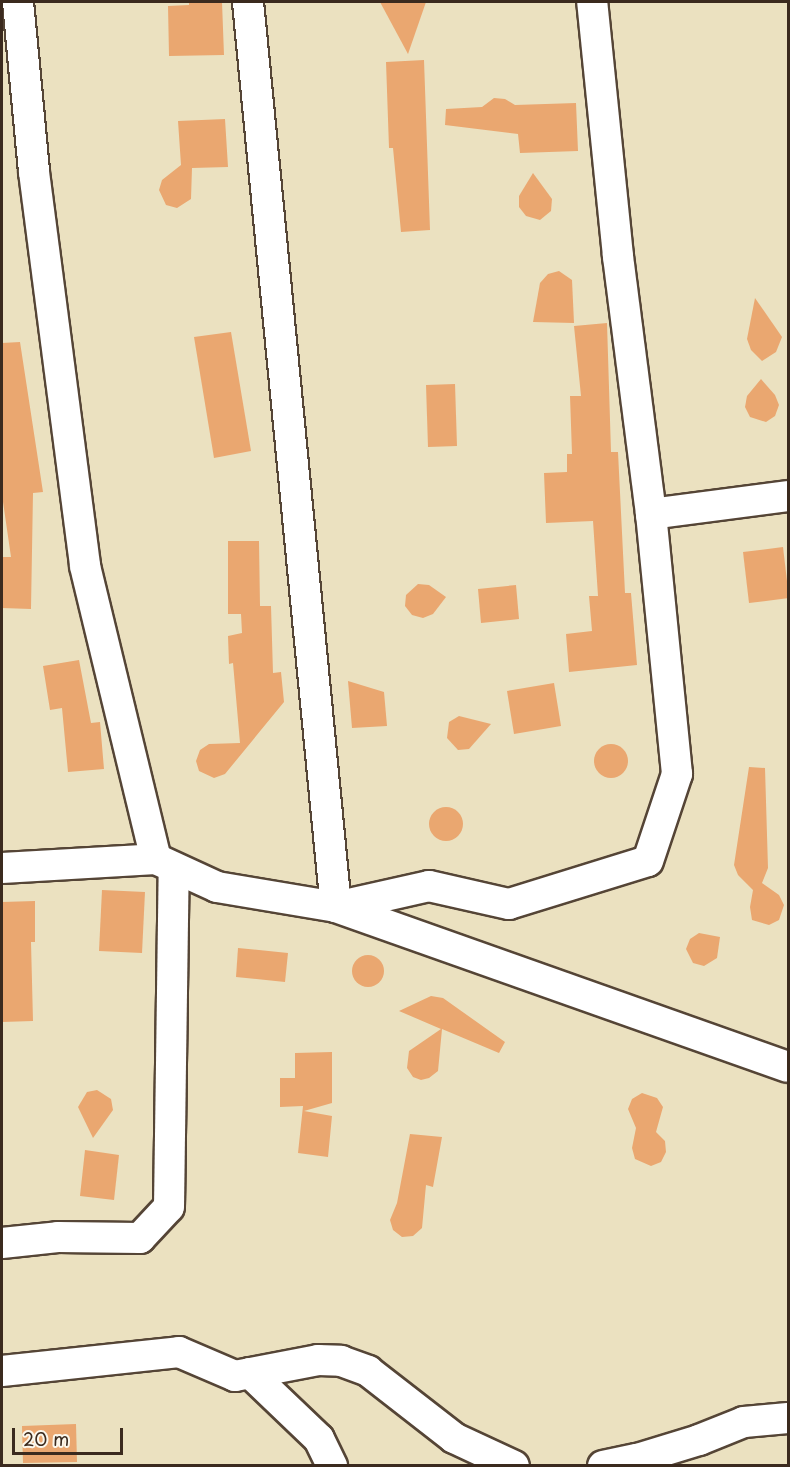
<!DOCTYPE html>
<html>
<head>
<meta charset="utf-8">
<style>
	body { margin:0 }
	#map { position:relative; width:790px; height:1467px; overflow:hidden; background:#ebe1c0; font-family:"Playpen Sans",sans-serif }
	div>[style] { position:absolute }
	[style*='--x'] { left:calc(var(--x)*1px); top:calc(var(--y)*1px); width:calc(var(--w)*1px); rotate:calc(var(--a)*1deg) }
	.building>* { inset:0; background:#eaa770 }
	.round { border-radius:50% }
	.roads { filter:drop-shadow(2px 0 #554536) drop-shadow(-2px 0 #554536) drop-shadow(0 2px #554536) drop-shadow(0 -2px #554536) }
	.street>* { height:30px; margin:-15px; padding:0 15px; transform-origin:15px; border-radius:15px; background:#fff }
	span { translate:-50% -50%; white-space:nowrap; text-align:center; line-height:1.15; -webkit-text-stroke:4.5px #fbf7ec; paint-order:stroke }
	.frame { position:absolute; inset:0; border:3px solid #3b2a1e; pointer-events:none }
	.scale { position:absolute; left:12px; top:1428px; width:111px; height:27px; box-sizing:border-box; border:3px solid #3b2a1e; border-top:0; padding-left:8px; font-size:18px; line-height:21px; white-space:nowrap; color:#3b2a1e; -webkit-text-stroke:4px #fbf7ec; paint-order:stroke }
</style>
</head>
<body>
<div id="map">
	<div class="building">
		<div style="clip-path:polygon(189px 2px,222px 2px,224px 55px,169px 56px,168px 6px,189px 5px)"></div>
		<div style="clip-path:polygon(380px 2px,426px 2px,408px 54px)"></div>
		<div style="clip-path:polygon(424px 60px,430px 230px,401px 232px,393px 148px,389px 148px,386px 62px)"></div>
		<div style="clip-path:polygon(494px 98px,505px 99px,515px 105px,576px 103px,578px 151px,520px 153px,518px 134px,445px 125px,446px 109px,482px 107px)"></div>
		<div style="clip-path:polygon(225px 119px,228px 167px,192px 168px,191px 199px,177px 208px,166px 205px,159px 190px,162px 180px,181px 165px,178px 121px)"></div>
		<div style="clip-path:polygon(533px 173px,552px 199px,551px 211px,540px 220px,526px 216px,519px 207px,519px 196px)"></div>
		<div style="clip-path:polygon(559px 271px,572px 280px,574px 323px,533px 322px,540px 283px,548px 274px)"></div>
		<div style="clip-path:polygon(755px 298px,782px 337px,776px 352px,762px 361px,751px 350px,747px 339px)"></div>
		<div style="clip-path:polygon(607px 323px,611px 452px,618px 452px,625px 593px,631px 593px,637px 665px,569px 672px,566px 634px,592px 631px,589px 596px,598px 596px,593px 521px,546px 523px,544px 473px,567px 472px,567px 454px,572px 454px,570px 396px,581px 396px,574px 326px)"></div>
		<div style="clip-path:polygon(231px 332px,251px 451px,214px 458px,194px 337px)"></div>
		<div style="clip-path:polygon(20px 342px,43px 492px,33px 493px,31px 609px,2px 608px,2px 557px,11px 557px,2px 495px,2px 343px)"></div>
		<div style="clip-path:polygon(761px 379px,775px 395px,779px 405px,775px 416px,766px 422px,750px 417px,745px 407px,747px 396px)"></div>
		<div style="clip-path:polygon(455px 384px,457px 446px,428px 447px,426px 385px)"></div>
		<div style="clip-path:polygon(228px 541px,259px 541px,260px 606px,271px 606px,273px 673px,281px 672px,284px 702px,225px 774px,214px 778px,199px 771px,196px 761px,200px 750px,209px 744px,240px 743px,233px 663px,229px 664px,228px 636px,242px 633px,241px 614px,228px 614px)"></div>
		<div style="clip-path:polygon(783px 547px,789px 598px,749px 603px,743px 552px)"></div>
		<div style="clip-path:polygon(418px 584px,429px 585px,446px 597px,433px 614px,423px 618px,412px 615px,405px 606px,406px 595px)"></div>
		<div style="clip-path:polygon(516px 585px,519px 619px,481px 623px,478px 589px)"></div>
		<div style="clip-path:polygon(79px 660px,91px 723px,100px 722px,104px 769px,68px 772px,62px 708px,50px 710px,43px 666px)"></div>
		<div style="clip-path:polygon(348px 681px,384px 692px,387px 726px,352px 728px)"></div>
		<div style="clip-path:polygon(554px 683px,561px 726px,514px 734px,507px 691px)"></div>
		<div style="clip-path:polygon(459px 716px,491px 724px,469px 749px,458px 750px,447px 738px,449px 722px)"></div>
		<div class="round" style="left:594px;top:744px;width:34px;height:34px"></div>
		<div style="clip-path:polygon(749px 767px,765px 768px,768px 868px,762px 883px,779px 895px,784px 905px,779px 920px,769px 925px,752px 920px,750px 907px,753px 890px,738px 875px,734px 865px)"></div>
		<div class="round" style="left:429px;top:807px;width:34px;height:34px"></div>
		<div style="clip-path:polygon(102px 890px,145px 892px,142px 953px,99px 951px)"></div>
		<div style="clip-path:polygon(35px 901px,35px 942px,31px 942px,33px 1021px,2px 1022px,2px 902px)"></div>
		<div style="clip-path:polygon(699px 933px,720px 937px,717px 958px,704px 966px,693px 963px,686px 949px,690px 939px)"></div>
		<div style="clip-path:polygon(238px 948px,288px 953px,285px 982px,236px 977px)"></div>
		<div class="round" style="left:352px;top:955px;width:32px;height:32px"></div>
		<div style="clip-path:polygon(431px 996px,443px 998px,505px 1042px,499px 1053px,442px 1029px,438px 1071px,429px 1078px,421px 1080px,413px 1077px,407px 1068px,409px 1051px,441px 1029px,399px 1011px)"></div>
		<div style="clip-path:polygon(332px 1052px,332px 1103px,304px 1111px,332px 1116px,328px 1157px,298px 1153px,303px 1106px,280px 1107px,280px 1078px,295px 1078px,295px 1053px)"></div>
		<div style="clip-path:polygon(97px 1090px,111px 1099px,113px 1110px,93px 1138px,78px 1107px,87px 1092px)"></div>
		<div style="clip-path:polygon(642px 1093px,657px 1098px,663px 1107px,656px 1132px,665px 1141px,666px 1152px,661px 1162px,651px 1166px,635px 1159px,632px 1148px,636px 1128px,628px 1109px,632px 1099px)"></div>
		<div style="clip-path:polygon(410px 1134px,442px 1137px,433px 1187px,426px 1185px,422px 1228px,413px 1236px,402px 1237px,393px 1230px,390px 1220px,397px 1203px)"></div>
		<div style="clip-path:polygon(85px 1150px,119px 1155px,114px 1200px,80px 1196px)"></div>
		<div style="clip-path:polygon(76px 1424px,77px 1462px,23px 1463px,22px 1426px)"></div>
	</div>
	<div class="roads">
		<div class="street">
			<div style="--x:18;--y:2;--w:171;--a:84.6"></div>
			<div style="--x:34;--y:172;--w:397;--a:82.6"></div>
			<div style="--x:85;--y:566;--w:301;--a:76.4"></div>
			<div style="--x:248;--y:2;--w:909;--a:84.45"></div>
			<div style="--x:336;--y:907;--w:95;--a:-12.7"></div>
			<div style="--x:429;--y:886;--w:82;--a:12.7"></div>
			<div style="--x:509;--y:904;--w:145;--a:-17.2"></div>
			<div style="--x:648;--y:861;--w:92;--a:-71.6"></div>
			<div style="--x:677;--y:774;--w:261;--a:-95.7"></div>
			<div style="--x:651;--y:514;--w:260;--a:-97.3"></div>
			<div style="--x:618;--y:256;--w:255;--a:-95.8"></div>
			<div style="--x:651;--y:514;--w:138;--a:-7.5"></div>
			<div style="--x:2;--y:868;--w:154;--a:-3.3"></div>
			<div style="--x:156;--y:859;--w:67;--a:24.7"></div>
			<div style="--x:217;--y:887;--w:121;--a:9.5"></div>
			<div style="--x:336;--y:907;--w:479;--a:19.5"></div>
			<div style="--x:2;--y:1243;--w:56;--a:-6.1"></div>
			<div style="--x:58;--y:1237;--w:82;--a:0.7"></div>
			<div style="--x:140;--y:1238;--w:42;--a:-46.9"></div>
			<div style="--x:169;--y:1207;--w:339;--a:-89.2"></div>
			<div style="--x:2;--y:1371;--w:178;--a:-6.1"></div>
			<div style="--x:179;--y:1352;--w:61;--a:23.2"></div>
			<div style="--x:235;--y:1376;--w:85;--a:-10.9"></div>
			<div style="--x:318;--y:1360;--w:23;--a:2"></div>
			<div style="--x:341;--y:1361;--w:29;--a:20"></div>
			<div style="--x:368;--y:1371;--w:109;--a:37.9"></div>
			<div style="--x:454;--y:1438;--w:66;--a:25"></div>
			<div style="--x:250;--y:1373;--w:95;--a:43.7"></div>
			<div style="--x:319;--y:1439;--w:30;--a:64"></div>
			<div style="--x:603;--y:1466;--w:35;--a:-12"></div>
			<div style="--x:637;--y:1459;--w:65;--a:-17"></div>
			<div style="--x:699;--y:1440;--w:48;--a:-21.8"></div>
			<div style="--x:744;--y:1422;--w:44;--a:-5.2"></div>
		</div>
	</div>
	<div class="frame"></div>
	<div class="scale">20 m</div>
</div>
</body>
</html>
